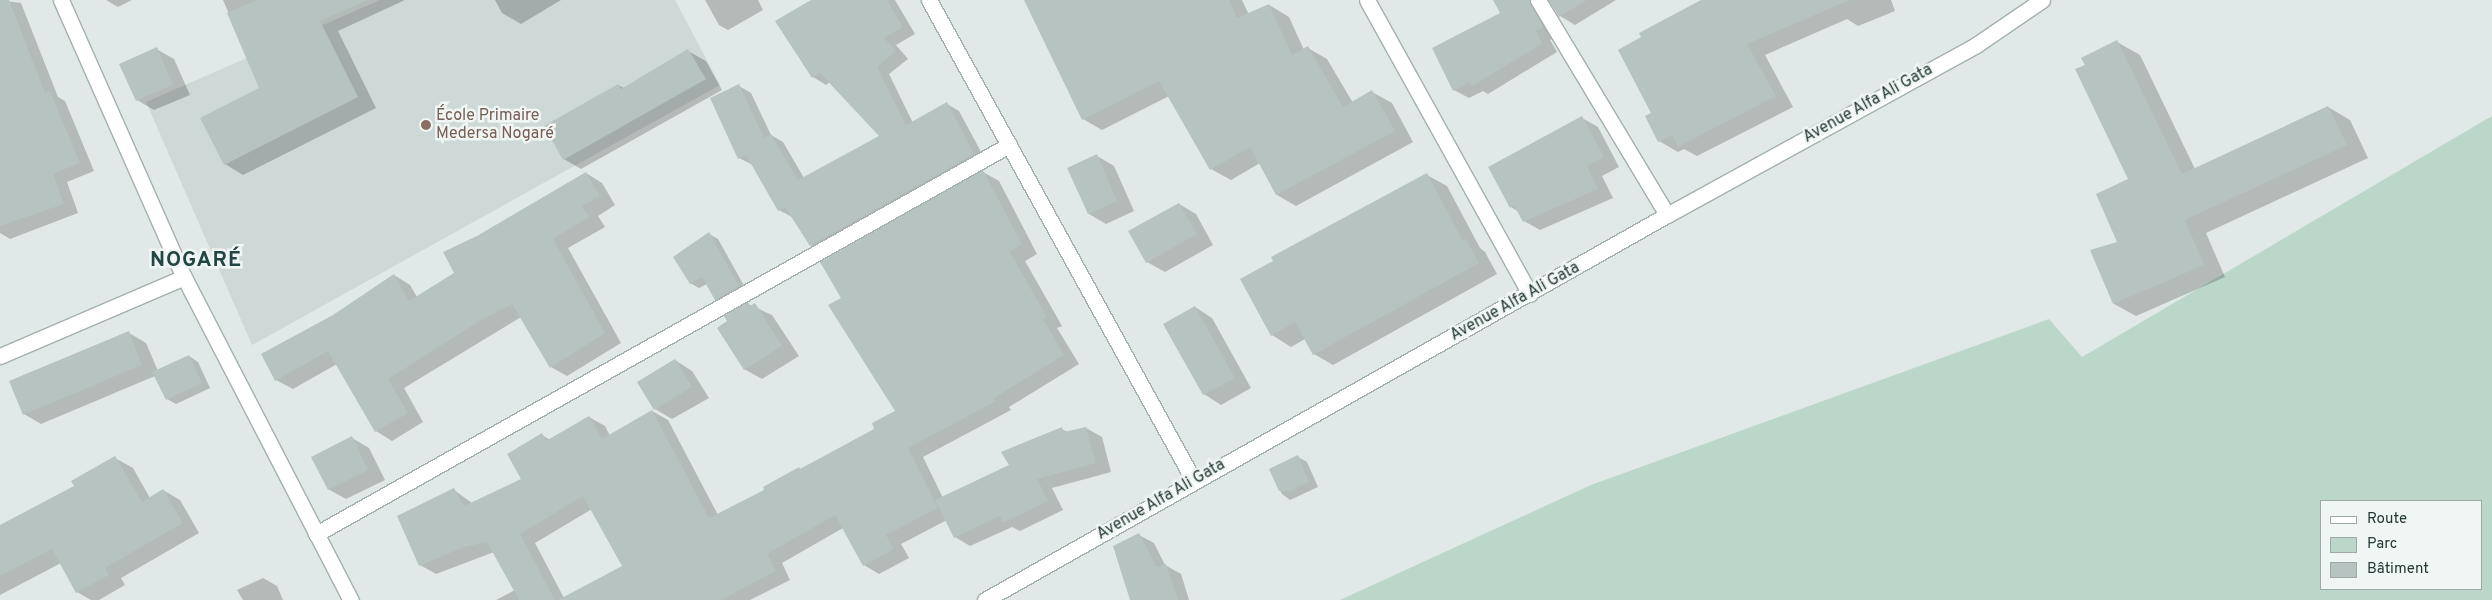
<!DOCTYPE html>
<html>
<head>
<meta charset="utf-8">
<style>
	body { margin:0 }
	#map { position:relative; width:2492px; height:600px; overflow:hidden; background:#e0e9e7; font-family:Overpass,sans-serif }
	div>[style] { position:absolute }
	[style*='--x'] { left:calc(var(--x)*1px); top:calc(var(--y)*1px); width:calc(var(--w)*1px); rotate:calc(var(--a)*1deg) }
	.built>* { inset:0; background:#ced8d6 }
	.green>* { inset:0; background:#bbd7c9 }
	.shadow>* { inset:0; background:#0003 }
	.building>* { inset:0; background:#b6c3c0 }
	.roads { filter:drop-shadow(1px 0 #a4b0ae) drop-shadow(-1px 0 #a4b0ae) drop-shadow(0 1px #a4b0ae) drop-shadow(0 -1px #a4b0ae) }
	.minor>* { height:15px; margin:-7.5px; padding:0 7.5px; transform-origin:7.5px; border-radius:7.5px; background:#fff }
	.tertiary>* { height:15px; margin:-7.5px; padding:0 7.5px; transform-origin:7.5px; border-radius:7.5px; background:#fff }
	.dots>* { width:14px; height:14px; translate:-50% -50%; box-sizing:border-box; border:2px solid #f0f6f4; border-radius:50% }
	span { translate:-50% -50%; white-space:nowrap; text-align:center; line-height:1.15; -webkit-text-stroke:5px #f0f6f4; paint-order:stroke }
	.street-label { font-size:16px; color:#233735 }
	.education-label { font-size:16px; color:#785e54 }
	.left { translate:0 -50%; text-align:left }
	.district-label { font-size:21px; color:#224644; font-weight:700; letter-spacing:1px }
	.legend { position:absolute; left:2320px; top:500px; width:162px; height:90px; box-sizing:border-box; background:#f0f6f4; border:1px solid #9eaaa8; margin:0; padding:6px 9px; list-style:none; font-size:15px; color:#233735 }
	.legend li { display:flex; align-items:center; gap:10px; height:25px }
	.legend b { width:25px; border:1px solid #9eaaa8 }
</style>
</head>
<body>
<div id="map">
	<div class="built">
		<div style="clip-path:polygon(380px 0,675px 0,720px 85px,252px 345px,146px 102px)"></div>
	</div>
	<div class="green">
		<div style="clip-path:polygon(evenodd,2492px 116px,2492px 600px,1340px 600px,1591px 485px,2049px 319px,2082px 357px,2492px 116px,2321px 501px,2481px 501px,2481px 589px,2321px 589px,2321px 501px)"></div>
	</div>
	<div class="shadow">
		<div style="clip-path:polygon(0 0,21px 3px,58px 97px,65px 101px,94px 171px,67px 182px,78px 213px,10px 239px,0 233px)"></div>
		<div style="clip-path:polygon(106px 0,132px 0,118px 7px)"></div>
		<div style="clip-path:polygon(223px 0,405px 0,338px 31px,376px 108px,243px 175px,225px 164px,261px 88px)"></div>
		<div style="clip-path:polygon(495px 0,561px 0,521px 24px,502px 13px)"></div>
		<div style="clip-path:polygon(705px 0,758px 0,763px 10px,728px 30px,719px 25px)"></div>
		<div style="clip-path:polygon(814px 0,895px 0,915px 34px,896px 45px,908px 59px,889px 74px,913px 123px,947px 104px,959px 111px,986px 161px,823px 252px,811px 245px,792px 217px,779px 210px,753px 165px,739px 158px,739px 86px,751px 93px,771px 135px,783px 142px,804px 178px,881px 136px,830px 82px,826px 85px,813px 77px,777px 22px)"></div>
		<div style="clip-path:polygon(1042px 0,1242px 0,1249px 15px,1269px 5px,1289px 17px,1304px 50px,1308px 48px,1327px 59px,1353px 103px,1372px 92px,1392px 103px,1413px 142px,1296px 206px,1277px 195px,1260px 163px,1231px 180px,1211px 169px,1169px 96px,1102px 130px,1083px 119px)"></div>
		<div style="clip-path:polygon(1494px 0,1616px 0,1575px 25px,1560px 16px,1548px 0,1544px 14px,1557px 35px,1550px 40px,1557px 52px,1488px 94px,1483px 91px,1469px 98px,1454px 90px,1502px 13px)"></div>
		<div style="clip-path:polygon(1702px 0,1891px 0,1895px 11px,1858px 26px,1847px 19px,1765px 55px,1793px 107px,1697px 156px,1684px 149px,1678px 152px,1659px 141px,1653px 114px)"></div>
		<div style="clip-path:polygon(2117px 42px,2140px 55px,2195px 169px,2328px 107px,2350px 120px,2368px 158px,2206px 233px,2225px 277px,2136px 316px,2114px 304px,2119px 242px,2129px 180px,2086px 66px)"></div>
		<div style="clip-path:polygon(156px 49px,174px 59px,190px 95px,154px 110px,137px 100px)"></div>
		<div style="clip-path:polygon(688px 51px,706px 61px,722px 90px,581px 169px,564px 159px,618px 85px,624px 88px)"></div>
		<div style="clip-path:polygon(1582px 118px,1598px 127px,1619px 167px,1602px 176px,1613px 198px,1540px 230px,1524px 221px,1519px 212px,1511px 207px)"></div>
		<div style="clip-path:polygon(1097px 156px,1114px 166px,1134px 211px,1106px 224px,1089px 214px)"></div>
		<div style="clip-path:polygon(evenodd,983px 172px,999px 181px,1037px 254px,1025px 261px,1062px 326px,1057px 328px,1079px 364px,1009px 407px,1011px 410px,923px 457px,943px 498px,1011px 465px,1061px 429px,1068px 432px,1086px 428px,1102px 437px,1111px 472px,1052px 488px,1063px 510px,1020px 531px,1012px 527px,970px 546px,955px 537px,947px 520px,901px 544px,909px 558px,879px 574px,864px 565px,843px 528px,782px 563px,790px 580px,750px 600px,496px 600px,515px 590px,494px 552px,436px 574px,420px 565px,454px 490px,472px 503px,523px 479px,542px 435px,550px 440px,589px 417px,605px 426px,610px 436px,652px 411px,668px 420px,718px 515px,766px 491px,799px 468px,801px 470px,876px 429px,897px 411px,843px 298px,983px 172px,592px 509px,624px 567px,564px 598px,535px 543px,592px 509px)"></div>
		<div style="clip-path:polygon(586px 173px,602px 183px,615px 205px,598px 216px,605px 227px,568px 248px,621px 343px,567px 376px,551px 367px,521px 317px,404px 388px,423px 422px,392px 441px,376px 431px,337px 364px,293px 389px,276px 380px,334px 316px,394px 275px,410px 285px,417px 297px,455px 273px,478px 237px)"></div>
		<div style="clip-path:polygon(1427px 175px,1447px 186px,1480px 248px,1485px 252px,1497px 274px,1333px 365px,1314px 354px,1305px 339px,1291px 347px,1272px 335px)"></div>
		<div style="clip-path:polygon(1179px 204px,1196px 214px,1213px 245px,1165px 272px,1147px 262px)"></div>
		<div style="clip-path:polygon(709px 234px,718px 239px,747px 291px,724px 304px,715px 299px,707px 284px,699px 288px,690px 283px)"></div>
		<div style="clip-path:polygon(748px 304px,772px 315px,799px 356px,762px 379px,744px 369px)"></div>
		<div style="clip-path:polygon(1195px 307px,1212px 318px,1251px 388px,1221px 405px,1204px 394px)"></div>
		<div style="clip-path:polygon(129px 333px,146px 343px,158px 371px,189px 356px,198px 362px,210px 388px,176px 404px,167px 399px,155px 376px,41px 424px,24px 414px)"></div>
		<div style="clip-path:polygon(675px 360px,692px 371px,709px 398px,672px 419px,655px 409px)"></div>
		<div style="clip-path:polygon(352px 438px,369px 448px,385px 480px,346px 499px,328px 489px)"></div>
		<div style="clip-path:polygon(1298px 457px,1307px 462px,1318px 487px,1290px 500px,1282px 494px,1270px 470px)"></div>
		<div style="clip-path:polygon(115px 458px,133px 468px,150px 498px,163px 490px,180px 500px,199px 533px,121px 578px,125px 585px,99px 600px,91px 600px,77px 592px,61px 563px,0 595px,0 526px,75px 486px)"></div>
		<div style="clip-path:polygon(1139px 535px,1154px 543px,1165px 565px,1181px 574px,1189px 600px,1132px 600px)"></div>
		<div style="clip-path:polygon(263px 578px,277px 586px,283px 600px,243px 600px,237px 590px)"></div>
	</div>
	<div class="building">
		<div style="clip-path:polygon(0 0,9px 0,45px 93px,50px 91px,80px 163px,53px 174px,64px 204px,0 226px)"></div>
		<div style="clip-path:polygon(258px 0,368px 0,320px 21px,358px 97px,224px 165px,200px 118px,259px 88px,227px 13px)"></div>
		<div style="clip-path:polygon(811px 0,887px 0,903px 27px,884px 38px,896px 51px,877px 67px,906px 125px,947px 102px,974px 154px,810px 246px,785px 207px,778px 211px,746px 155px,738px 159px,710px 98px,739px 84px,764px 138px,771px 134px,798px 180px,879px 136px,820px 73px,812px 78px,775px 21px)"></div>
		<div style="clip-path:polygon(1024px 0,1229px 0,1237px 18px,1269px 4px,1292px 55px,1308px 46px,1343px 107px,1372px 90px,1395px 131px,1276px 195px,1250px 147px,1210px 170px,1159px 81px,1082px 120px)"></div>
		<div style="clip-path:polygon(1493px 0,1529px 0,1543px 27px,1536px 31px,1542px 44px,1472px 86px,1470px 82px,1453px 91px,1432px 48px,1500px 13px)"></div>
		<div style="clip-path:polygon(1549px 0,1587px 0,1559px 17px)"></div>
		<div style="clip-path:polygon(1701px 0,1850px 0,1747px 44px,1776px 96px,1678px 147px,1672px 135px,1658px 142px,1645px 116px,1651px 113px,1618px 50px,1641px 37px,1639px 33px)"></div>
		<div style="clip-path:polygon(2117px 40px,2182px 174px,2328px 106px,2347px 145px,2185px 220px,2204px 265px,2113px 304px,2090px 250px,2117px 242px,2096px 194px,2128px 179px,2075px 69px,2085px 65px,2081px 58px)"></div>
		<div style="clip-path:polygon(157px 47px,173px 85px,136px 101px,119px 64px)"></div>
		<div style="clip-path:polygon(688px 49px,706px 79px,563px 160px,544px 126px,618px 84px,621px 89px)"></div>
		<div style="clip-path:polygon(1582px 116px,1604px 157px,1587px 166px,1598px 189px,1523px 222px,1514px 205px,1510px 208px,1488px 167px)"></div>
		<div style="clip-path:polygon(1097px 154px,1117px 201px,1088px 214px,1067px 168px)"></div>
		<div style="clip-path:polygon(983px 170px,1022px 244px,1010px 252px,1047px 317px,1043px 319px,1064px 355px,994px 398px,996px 401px,908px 448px,938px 508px,886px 535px,894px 549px,863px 566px,835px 515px,767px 554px,776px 571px,721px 600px,558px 600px,622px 566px,583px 496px,520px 534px,555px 600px,519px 600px,487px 542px,464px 547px,419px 566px,397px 516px,454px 488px,464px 506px,521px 479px,507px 454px,542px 433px,546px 441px,589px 416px,602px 439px,652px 410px,709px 518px,764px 490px,763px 487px,799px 467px,800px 469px,874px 429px,872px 423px,895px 411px,828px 305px,841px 298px,820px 262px)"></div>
		<div style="clip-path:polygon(586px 172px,600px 196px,582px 206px,589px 217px,553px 239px,605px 333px,550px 368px,512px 304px,481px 320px,388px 379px,408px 413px,375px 432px,328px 351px,275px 381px,261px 354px,333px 315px,394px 274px,409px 301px,454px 273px,443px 252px,477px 236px)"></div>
		<div style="clip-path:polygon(1427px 173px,1463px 241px,1466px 239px,1479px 263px,1313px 355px,1295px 322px,1271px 336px,1240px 279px,1273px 261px,1271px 257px)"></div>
		<div style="clip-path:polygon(1179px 203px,1197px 234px,1146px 263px,1128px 231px)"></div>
		<div style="clip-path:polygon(709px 232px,739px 286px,715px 300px,702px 277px,690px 284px,673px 257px)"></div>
		<div style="clip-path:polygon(748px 302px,750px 306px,755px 303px,782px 346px,744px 370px,717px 328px,727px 321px,724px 316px)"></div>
		<div style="clip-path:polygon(1195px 306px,1235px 378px,1203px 395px,1163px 324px)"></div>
		<div style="clip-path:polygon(129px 331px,142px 365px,23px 415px,9px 381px)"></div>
		<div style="clip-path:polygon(189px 355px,202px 383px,166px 400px,152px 372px)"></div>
		<div style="clip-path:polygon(675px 359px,692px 387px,654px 410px,637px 382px)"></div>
		<div style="clip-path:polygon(1062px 427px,1064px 432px,1086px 427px,1096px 463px,1037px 479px,1048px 501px,1003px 523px,1000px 516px,954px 538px,935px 500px,1009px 465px,1001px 452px)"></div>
		<div style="clip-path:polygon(352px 436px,368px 470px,328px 490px,311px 457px)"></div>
		<div style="clip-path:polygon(1298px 455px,1309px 482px,1290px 491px,1279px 491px,1269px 469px)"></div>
		<div style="clip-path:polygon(115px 456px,142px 502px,163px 489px,183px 523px,105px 568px,109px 575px,76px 593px,52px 549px,0 576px,0 525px,74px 486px,71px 481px)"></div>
		<div style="clip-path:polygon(1139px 533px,1157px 567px,1166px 564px,1178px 600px,1130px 600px,1113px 546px)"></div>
	</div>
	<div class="roads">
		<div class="minor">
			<div style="--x:61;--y:0;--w:303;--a:66.1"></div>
			<div style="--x:184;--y:277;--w:364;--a:62.7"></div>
			<div style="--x:929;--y:0;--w:549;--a:61.15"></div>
			<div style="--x:1367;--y:0;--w:336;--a:61"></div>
			<div style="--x:1538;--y:0;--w:251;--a:59"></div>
			<div style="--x:0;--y:356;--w:200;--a:-23.2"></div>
			<div style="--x:316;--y:534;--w:795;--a:-29.31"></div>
		</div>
		<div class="tertiary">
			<div style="--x:985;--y:600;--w:783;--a:-29.45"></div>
			<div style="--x:1667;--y:215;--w:353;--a:-28.8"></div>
			<div style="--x:1976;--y:45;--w:80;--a:-34.3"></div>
		</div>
	</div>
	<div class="dots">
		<div style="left:426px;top:125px;background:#8d6e63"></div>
	</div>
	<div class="street-label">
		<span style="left:1868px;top:104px;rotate:-29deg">Avenue Alfa Ali Gata</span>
		<span style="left:1515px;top:302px;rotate:-29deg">Avenue Alfa Ali Gata</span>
		<span style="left:1161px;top:500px;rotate:-30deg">Avenue Alfa Ali Gata</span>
	</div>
	<div class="education-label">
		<span class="left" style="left:436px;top:125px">École Primaire<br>Medersa Nogaré</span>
	</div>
	<div class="district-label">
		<span style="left:196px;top:261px">NOGARÉ</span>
	</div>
	<ul class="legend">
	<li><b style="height:6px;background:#fff"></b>Route</li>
	<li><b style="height:14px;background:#bbd7c9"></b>Parc</li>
	<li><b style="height:14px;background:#b6c3c0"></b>Bâtiment</li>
	</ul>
</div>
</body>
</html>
